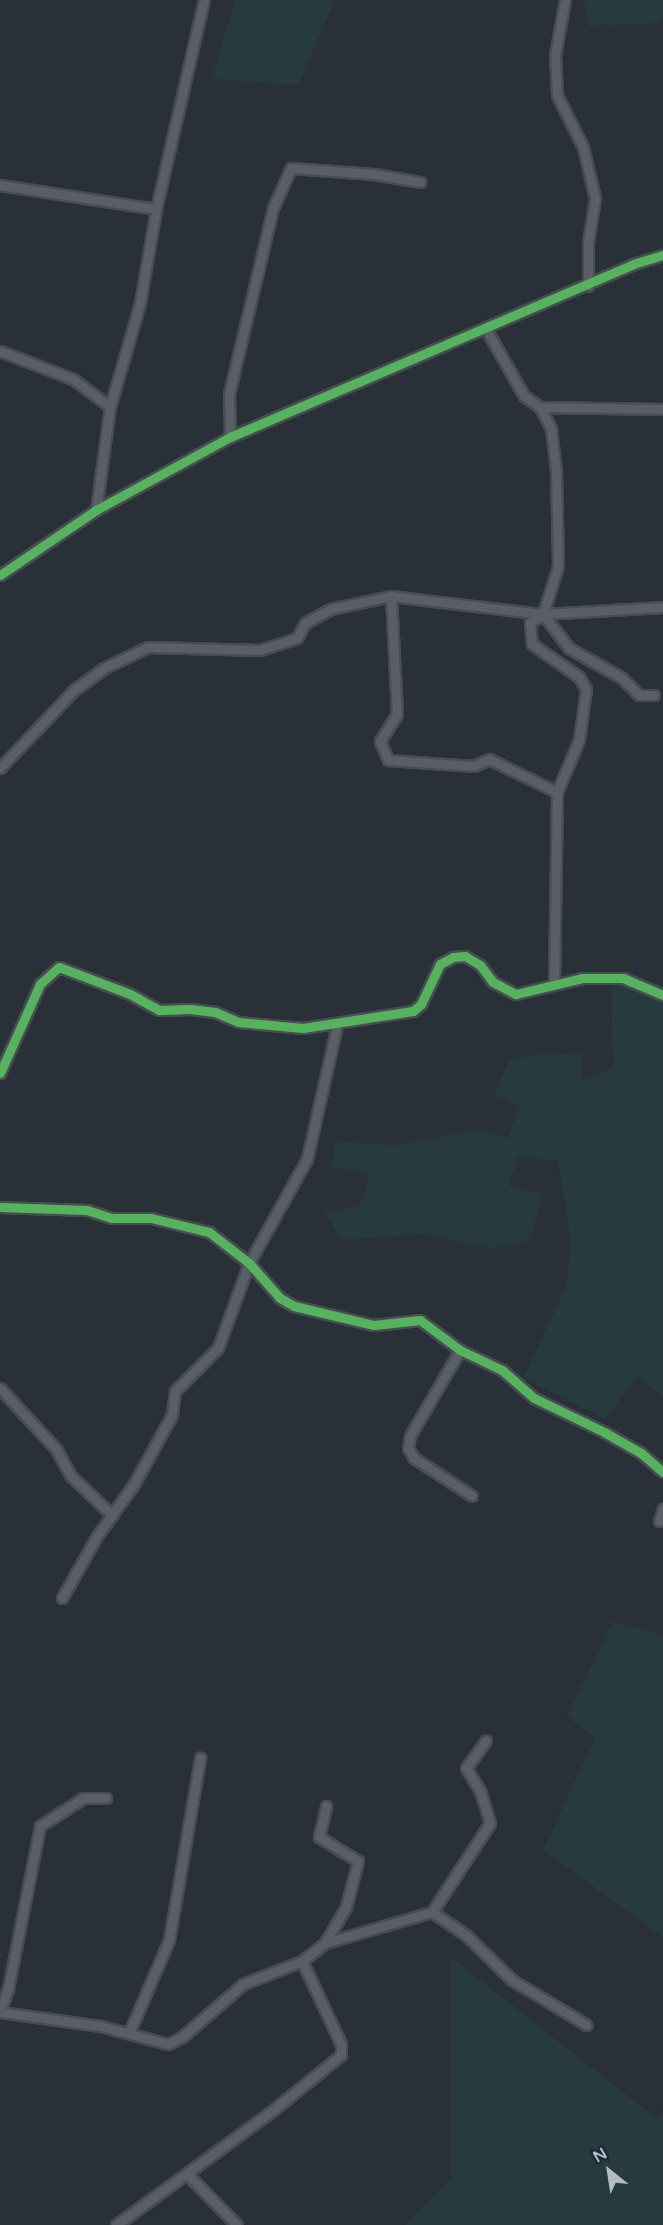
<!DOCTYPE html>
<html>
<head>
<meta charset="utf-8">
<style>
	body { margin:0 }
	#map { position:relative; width:663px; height:2225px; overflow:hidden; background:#2a3038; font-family:"Varela Round",sans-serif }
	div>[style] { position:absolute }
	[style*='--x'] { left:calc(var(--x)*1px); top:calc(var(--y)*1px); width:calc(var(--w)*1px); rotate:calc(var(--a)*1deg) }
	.green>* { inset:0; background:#273a3e }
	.roads { filter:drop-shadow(2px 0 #484c53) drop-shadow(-2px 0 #484c53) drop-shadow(0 2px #484c53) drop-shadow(0 -2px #484c53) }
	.street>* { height:9px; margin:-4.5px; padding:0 4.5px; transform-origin:4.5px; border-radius:4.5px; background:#5a5e66 }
	.cycleway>* { height:9px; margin:-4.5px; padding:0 4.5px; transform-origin:4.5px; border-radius:4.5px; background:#56b35d }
	span { translate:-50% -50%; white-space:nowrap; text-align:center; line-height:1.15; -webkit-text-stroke:4.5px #1d2633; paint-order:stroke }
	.north { position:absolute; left:579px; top:2141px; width:60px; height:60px; -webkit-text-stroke:4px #1d2633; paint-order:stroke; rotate:330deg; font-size:16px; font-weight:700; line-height:24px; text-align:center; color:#b4bcc9 }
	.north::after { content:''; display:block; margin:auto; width:21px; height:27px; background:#b4bcc9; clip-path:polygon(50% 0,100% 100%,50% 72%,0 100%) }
</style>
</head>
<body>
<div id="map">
	<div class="green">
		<div style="clip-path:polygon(235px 0,335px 0,298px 85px,212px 79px)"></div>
		<div style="clip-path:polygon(584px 0,663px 0,663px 18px,660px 23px,589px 26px)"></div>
		<div style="clip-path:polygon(611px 972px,663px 985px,663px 1397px,637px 1376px,606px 1419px,523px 1378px,566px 1287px,571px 1243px,558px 1161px,518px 1157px,509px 1185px,542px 1194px,530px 1241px,490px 1248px,422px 1234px,341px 1240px,325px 1211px,359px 1207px,370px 1174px,331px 1166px,336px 1141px,396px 1145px,477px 1130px,509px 1138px,518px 1106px,495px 1094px,509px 1059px,555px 1053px,581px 1055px,581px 1080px,613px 1069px)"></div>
		<div style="clip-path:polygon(613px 1622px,663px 1635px,663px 1937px,543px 1850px,595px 1738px,567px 1716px)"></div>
		<div style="clip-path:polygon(451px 1957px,657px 2119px,663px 2110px,663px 2225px,405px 2225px,451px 2179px)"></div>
	</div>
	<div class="roads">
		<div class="street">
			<div style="--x:565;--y:0;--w:56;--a:100.3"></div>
			<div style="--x:555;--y:55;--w:40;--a:87.1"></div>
			<div style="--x:557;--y:95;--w:58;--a:63.4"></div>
			<div style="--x:583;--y:147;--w:52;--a:76.8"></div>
			<div style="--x:595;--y:198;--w:45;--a:99"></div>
			<div style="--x:588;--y:242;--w:44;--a:90"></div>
			<div style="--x:0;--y:185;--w:158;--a:8.7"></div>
			<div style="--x:486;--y:329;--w:77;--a:60.4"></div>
			<div style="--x:524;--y:396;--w:19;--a:35"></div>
			<div style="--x:540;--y:407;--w:123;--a:0.9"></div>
			<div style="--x:0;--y:351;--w:78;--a:21"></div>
			<div style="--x:73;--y:379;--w:46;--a:37.1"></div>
			<div style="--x:540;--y:407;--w:25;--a:63"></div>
			<div style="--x:551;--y:429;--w:41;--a:83"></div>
			<div style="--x:556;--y:470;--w:96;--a:88.8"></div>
			<div style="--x:558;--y:566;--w:50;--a:107.4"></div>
			<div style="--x:543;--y:614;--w:16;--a:145"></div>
			<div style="--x:530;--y:623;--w:21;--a:85"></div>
			<div style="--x:532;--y:644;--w:57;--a:35.1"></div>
			<div style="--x:579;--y:677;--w:14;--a:60"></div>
			<div style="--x:586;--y:689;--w:51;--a:97.8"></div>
			<div style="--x:579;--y:740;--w:56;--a:112.9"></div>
			<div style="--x:557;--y:792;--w:192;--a:90.9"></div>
			<div style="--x:230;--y:437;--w:43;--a:-91.3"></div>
			<div style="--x:229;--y:394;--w:191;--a:-76.7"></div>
			<div style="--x:273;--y:208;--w:44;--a:-65.8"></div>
			<div style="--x:291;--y:168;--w:83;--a:4.1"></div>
			<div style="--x:374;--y:174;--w:47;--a:9.9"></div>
			<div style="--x:96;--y:510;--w:104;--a:-82.3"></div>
			<div style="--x:110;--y:407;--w:108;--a:-73.9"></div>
			<div style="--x:140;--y:303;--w:95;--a:-80.3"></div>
			<div style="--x:156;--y:209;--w:214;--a:-77.1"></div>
			<div style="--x:0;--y:575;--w:116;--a:-34.1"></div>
			<div style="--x:96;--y:510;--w:153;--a:-28.6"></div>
			<div style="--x:230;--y:437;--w:439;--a:-23.2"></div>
			<div style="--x:633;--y:264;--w:31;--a:-17"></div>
			<div style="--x:391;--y:596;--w:118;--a:87.1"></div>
			<div style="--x:397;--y:714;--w:32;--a:122"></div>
			<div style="--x:380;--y:741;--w:21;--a:67"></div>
			<div style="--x:388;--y:760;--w:86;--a:4"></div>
			<div style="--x:474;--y:766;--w:17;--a:-25"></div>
			<div style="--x:489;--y:759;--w:76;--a:25.9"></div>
			<div style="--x:543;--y:614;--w:43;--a:52.6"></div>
			<div style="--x:569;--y:648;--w:61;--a:29.5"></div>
			<div style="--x:622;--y:678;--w:24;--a:45"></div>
			<div style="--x:639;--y:695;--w:15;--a:0"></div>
			<div style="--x:0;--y:768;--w:108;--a:-46.5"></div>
			<div style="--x:74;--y:690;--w:37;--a:-36"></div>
			<div style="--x:104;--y:668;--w:49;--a:-25.5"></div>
			<div style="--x:148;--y:647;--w:112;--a:1.5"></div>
			<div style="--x:260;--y:650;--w:39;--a:-18"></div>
			<div style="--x:297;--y:638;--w:17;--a:-62"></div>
			<div style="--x:305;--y:623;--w:29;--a:-29"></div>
			<div style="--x:330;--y:609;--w:62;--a:-12"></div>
			<div style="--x:391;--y:596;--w:153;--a:6.8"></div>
			<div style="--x:543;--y:614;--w:120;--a:-3.3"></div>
			<div style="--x:0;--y:1073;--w:98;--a:-65.8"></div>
			<div style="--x:40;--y:984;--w:25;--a:-42"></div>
			<div style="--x:59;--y:967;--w:76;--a:20.8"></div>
			<div style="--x:130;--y:994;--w:33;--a:29"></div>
			<div style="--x:159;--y:1010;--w:31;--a:-2"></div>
			<div style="--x:190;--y:1009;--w:25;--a:7"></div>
			<div style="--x:215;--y:1012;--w:25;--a:23"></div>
			<div style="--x:238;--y:1022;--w:65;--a:5.3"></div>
			<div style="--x:303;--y:1028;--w:111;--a:-8.8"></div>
			<div style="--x:413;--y:1011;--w:11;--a:-41"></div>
			<div style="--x:421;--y:1004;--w:44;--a:-64.6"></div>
			<div style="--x:440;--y:964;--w:15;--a:-28"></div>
			<div style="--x:453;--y:957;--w:12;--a:-5"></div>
			<div style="--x:465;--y:956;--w:17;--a:31"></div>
			<div style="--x:480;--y:965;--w:21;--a:53"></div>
			<div style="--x:493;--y:982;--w:26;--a:28"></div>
			<div style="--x:516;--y:994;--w:68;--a:-13.6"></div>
			<div style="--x:582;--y:978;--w:41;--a:0"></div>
			<div style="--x:623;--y:978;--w:43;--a:23"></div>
			<div style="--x:0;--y:1207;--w:87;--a:2"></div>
			<div style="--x:87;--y:1210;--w:25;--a:18"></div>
			<div style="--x:111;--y:1218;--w:40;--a:0"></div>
			<div style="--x:151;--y:1218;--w:60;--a:13.6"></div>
			<div style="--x:209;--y:1232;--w:51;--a:37.8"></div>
			<div style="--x:249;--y:1263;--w:47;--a:48.5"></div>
			<div style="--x:280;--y:1298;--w:16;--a:30"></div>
			<div style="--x:294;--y:1306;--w:82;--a:13.4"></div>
			<div style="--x:374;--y:1325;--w:46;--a:-6.2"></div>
			<div style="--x:420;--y:1320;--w:50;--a:36.9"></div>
			<div style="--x:460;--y:1350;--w:47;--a:25.5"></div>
			<div style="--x:502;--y:1370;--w:43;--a:41.2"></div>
			<div style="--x:534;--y:1398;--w:78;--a:25.9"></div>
			<div style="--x:604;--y:1432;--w:43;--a:29.6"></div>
			<div style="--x:641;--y:1453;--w:29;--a:41"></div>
			<div style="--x:460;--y:1350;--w:99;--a:120.2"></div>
			<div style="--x:410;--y:1436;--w:12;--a:99"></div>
			<div style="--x:408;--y:1448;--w:12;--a:59"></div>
			<div style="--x:414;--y:1458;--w:69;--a:33.2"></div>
			<div style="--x:0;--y:1388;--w:83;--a:47.4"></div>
			<div style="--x:56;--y:1449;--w:31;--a:61"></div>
			<div style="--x:71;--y:1476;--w:57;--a:43.6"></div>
			<div style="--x:659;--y:1521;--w:13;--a:-72"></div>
			<div style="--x:62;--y:1598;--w:71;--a:-60.6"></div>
			<div style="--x:97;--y:1536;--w:64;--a:-54.6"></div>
			<div style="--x:134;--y:1484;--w:79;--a:-61.2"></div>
			<div style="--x:172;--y:1415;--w:24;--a:-83"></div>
			<div style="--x:175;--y:1391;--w:61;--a:-45"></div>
			<div style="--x:218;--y:1348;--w:90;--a:-70"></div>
			<div style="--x:249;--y:1263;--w:119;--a:-60.9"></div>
			<div style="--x:307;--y:1159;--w:137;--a:-77.4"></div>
			<div style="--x:432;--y:1912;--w:41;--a:34.1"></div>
			<div style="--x:466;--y:1935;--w:64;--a:44.4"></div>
			<div style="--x:512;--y:1980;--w:87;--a:31"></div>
			<div style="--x:325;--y:1943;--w:111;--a:-16.2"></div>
			<div style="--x:432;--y:1912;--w:106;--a:-56.9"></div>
			<div style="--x:490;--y:1823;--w:34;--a:-107"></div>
			<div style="--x:480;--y:1791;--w:27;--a:-121"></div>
			<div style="--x:466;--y:1768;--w:34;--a:-54"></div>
			<div style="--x:0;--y:2011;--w:23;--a:-70"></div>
			<div style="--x:8;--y:1989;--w:166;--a:-78.9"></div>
			<div style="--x:40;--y:1826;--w:51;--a:-33.1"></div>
			<div style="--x:83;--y:1798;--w:23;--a:0"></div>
			<div style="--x:0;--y:2012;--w:101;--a:8"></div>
			<div style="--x:100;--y:2026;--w:70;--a:14.8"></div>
			<div style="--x:168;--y:2044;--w:16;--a:-27"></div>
			<div style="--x:182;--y:2037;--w:81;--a:-41"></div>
			<div style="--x:243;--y:1984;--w:63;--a:-21.3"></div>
			<div style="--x:129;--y:2033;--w:101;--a:-66.7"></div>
			<div style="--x:169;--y:1940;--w:185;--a:-80.3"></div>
			<div style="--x:187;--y:2174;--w:71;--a:45.6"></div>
			<div style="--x:116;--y:2225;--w:193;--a:-36.2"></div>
			<div style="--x:272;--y:2111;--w:89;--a:-39.1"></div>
			<div style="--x:341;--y:2055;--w:11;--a:-90"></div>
			<div style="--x:341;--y:2044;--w:92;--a:-115.2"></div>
			<div style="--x:302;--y:1961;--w:29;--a:-38"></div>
			<div style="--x:325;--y:1943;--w:42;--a:-59.7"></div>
			<div style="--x:346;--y:1907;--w:48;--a:-75.4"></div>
			<div style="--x:358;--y:1861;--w:46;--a:-148.4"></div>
			<div style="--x:319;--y:1837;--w:32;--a:-77"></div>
		</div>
	</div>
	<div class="cycleway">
		<div style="--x:0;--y:575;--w:116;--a:-34.1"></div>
		<div style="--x:96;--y:510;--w:153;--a:-28.6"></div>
		<div style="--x:230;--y:437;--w:439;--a:-23.2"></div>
		<div style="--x:633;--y:264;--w:31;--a:-17"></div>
		<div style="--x:0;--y:1073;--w:98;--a:-65.8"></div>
		<div style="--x:40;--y:984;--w:25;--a:-42"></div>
		<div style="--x:59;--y:967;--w:76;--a:20.8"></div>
		<div style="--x:130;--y:994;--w:33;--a:29"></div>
		<div style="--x:159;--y:1010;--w:31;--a:-2"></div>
		<div style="--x:190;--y:1009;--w:25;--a:7"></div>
		<div style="--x:215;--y:1012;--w:25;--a:23"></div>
		<div style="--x:238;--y:1022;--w:65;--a:5.3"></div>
		<div style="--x:303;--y:1028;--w:111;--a:-8.8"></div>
		<div style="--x:413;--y:1011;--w:11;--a:-41"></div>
		<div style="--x:421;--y:1004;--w:44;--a:-64.6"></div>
		<div style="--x:440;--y:964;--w:15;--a:-28"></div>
		<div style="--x:453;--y:957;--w:12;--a:-5"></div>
		<div style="--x:465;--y:956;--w:17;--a:31"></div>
		<div style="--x:480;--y:965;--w:21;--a:53"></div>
		<div style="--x:493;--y:982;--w:26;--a:28"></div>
		<div style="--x:516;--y:994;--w:68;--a:-13.6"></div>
		<div style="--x:582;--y:978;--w:41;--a:0"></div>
		<div style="--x:623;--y:978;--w:43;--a:23"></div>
		<div style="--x:0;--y:1207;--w:87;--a:2"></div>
		<div style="--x:87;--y:1210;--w:25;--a:18"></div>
		<div style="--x:111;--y:1218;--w:40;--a:0"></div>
		<div style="--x:151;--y:1218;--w:60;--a:13.6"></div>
		<div style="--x:209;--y:1232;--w:51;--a:37.8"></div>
		<div style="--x:249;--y:1263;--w:47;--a:48.5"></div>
		<div style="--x:280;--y:1298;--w:16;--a:30"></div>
		<div style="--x:294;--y:1306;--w:82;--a:13.4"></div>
		<div style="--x:374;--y:1325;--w:46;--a:-6.2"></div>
		<div style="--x:420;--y:1320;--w:50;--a:36.9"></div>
		<div style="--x:460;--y:1350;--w:47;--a:25.5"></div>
		<div style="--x:502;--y:1370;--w:43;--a:41.2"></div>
		<div style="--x:534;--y:1398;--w:78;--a:25.9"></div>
		<div style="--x:604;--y:1432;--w:43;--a:29.6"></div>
		<div style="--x:641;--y:1453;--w:29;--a:41"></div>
	</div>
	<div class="north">N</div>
</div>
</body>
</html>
